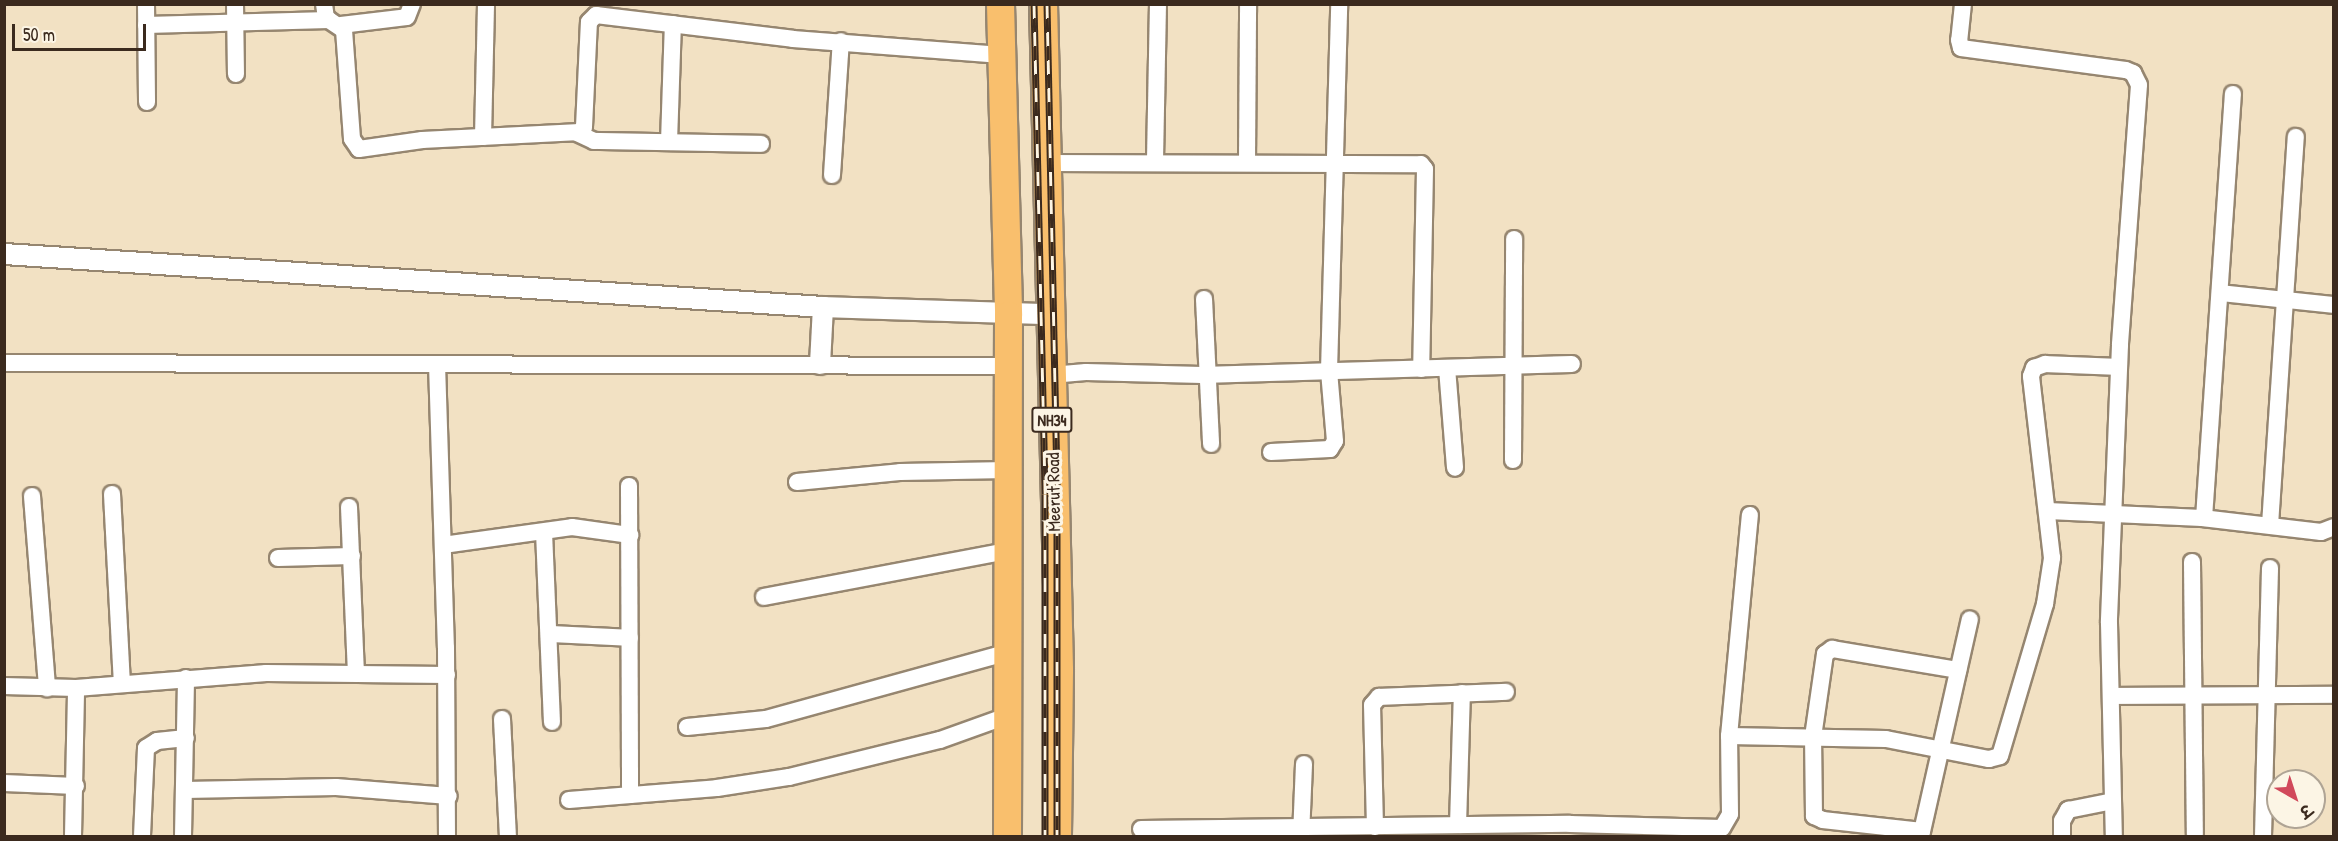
<!DOCTYPE html>
<html>
<head>
<meta charset="utf-8">
<style>
	body { margin:0 }
	#map { position:relative; width:2338px; height:841px; overflow:hidden; background:#f2e1c3; font-family:"Patrick Hand","Playpen Sans Deva",sans-serif }
	div>[style] { position:absolute }
	[style*='--x'] { left:calc(var(--x)*1px); top:calc(var(--y)*1px); width:calc(var(--w)*1px); rotate:calc(var(--a)*1deg) }
	.roads { filter:drop-shadow(2px 0 #968670) drop-shadow(-2px 0 #968670) drop-shadow(0 2px #968670) drop-shadow(0 -2px #968670) }
	.minor>* { height:16px; margin:-8px; padding:0 8px; transform-origin:8px; border-radius:8px; background:#fff }
	.tertiary>* { height:20px; margin:-10px; padding:0 10px; transform-origin:10px; border-radius:10px; background:#fff }
	.trunk>* { height:27px; margin:-13.5px; padding:0 13.5px; transform-origin:13.5px; border-radius:13.5px; background:#f9bf6d }
	.rail>* { height:7px; margin-top:-3.5px; transform-origin:0; background:repeating-linear-gradient(90deg,#fcf5e5 0 14px,#3b2a1e 0 28px); box-sizing:border-box; border-block:2px solid #3b2a1e }
	span { translate:-50% -50%; white-space:nowrap; text-align:center; line-height:1.15; -webkit-text-stroke:6px #fcf5e5; paint-order:stroke }
	.shield-label span { padding:2px 4px; background:#fcf5e5; border:2px solid; border-radius:4px; -webkit-text-stroke-width:0 }
	.shield-label { font-size:16px; color:#3b2a1e; font-weight:700 }
	.street-label { font-size:18px; color:#3b2a1e }
	.frame { position:absolute; inset:0; border:6px solid #3b2a1e; pointer-events:none }
	.north { position:absolute; left:2266px; top:769px; width:60px; height:60px; box-sizing:border-box; background:#fcf5e5; border:2px solid #afa495; border-radius:50%; rotate:141deg; font-size:16px; font-weight:700; line-height:24px; text-align:center; color:#3b2a1e }
	.north::after { content:''; display:block; margin:auto; width:21px; height:27px; background:#d1495b; clip-path:polygon(50% 0,100% 100%,50% 72%,0 100%) }
	.scale { position:absolute; left:12px; top:24px; width:134px; height:27px; box-sizing:border-box; border:3px solid #3b2a1e; border-top:0; padding-left:8px; font-size:18px; line-height:21px; white-space:nowrap; color:#3b2a1e; -webkit-text-stroke:4px #fcf5e5; paint-order:stroke }
</style>
</head>
<body>
<div id="map">
	<div class="roads">
		<div class="minor">
			<div style="--x:146;--y:4;--w:98;--a:89.4"></div>
			<div style="--x:235;--y:4;--w:70;--a:89.2"></div>
			<div style="--x:324;--y:4;--w:14;--a:82"></div>
			<div style="--x:326;--y:18;--w:22;--a:34"></div>
			<div style="--x:344;--y:30;--w:109;--a:85.8"></div>
			<div style="--x:352;--y:139;--w:12;--a:55"></div>
			<div style="--x:359;--y:149;--w:64;--a:-8.1"></div>
			<div style="--x:422;--y:140;--w:158;--a:-2.9"></div>
			<div style="--x:580;--y:132;--w:6;--a:-51"></div>
			<div style="--x:584;--y:127;--w:105;--a:-87.3"></div>
			<div style="--x:589;--y:22;--w:10;--a:-45"></div>
			<div style="--x:596;--y:15;--w:198;--a:6.9"></div>
			<div style="--x:793;--y:39;--w:209;--a:4.4"></div>
			<div style="--x:1963;--y:4;--w:36;--a:96"></div>
			<div style="--x:1959;--y:40;--w:8;--a:76"></div>
			<div style="--x:1961;--y:48;--w:166;--a:7.6"></div>
			<div style="--x:2126;--y:70;--w:8;--a:23"></div>
			<div style="--x:2133;--y:73;--w:13;--a:63"></div>
			<div style="--x:2139;--y:85;--w:261;--a:94.2"></div>
			<div style="--x:2120;--y:345;--w:278;--a:92.3"></div>
			<div style="--x:2109;--y:623;--w:213;--a:88.7"></div>
			<div style="--x:146;--y:25;--w:183;--a:-1.6"></div>
			<div style="--x:341;--y:25;--w:66;--a:-6.9"></div>
			<div style="--x:407;--y:17;--w:14;--a:-69"></div>
			<div style="--x:577;--y:133;--w:19;--a:25"></div>
			<div style="--x:594;--y:141;--w:167;--a:1"></div>
			<div style="--x:483;--y:137;--w:133;--a:-88.7"></div>
			<div style="--x:669;--y:142;--w:118;--a:-88.1"></div>
			<div style="--x:1155;--y:160;--w:156;--a:-88.9"></div>
			<div style="--x:1247;--y:161;--w:157;--a:-89.6"></div>
			<div style="--x:1046;--y:163;--w:375;--a:0.2"></div>
			<div style="--x:1421;--y:164;--w:6;--a:51"></div>
			<div style="--x:1425;--y:169;--w:200;--a:91.1"></div>
			<div style="--x:832;--y:175;--w:134;--a:-86.2"></div>
			<div style="--x:2220;--y:293;--w:115;--a:6"></div>
			<div style="--x:1204;--y:299;--w:145;--a:87.2"></div>
			<div style="--x:4;--y:363;--w:1004;--a:0.17"></div>
			<div style="--x:437;--y:364;--w:284;--a:88.2"></div>
			<div style="--x:446;--y:648;--w:188;--a:89.7"></div>
			<div style="--x:1447;--y:368;--w:100;--a:85.4"></div>
			<div style="--x:1051;--y:375;--w:35;--a:-5"></div>
			<div style="--x:1086;--y:372;--w:116;--a:1.5"></div>
			<div style="--x:1202;--y:375;--w:370;--a:-1.7"></div>
			<div style="--x:1271;--y:452;--w:59;--a:-2.9"></div>
			<div style="--x:1330;--y:449;--w:9;--a:-58"></div>
			<div style="--x:1335;--y:441;--w:70;--a:-94.9"></div>
			<div style="--x:1329;--y:371;--w:367;--a:-88.4"></div>
			<div style="--x:1513;--y:460;--w:221;--a:-89.7"></div>
			<div style="--x:797;--y:482;--w:103;--a:-5.5"></div>
			<div style="--x:900;--y:472;--w:108;--a:-1.1"></div>
			<div style="--x:629;--y:486;--w:309;--a:89.8"></div>
			<div style="--x:112;--y:494;--w:190;--a:87"></div>
			<div style="--x:32;--y:496;--w:193;--a:85.5"></div>
			<div style="--x:349;--y:507;--w:166;--a:87.6"></div>
			<div style="--x:2048;--y:511;--w:154;--a:2.6"></div>
			<div style="--x:2202;--y:518;--w:120;--a:6.7"></div>
			<div style="--x:2321;--y:532;--w:14;--a:-21"></div>
			<div style="--x:2204;--y:518;--w:425;--a:-86.1"></div>
			<div style="--x:2270;--y:525;--w:389;--a:-86.2"></div>
			<div style="--x:544;--y:532;--w:190;--a:87.6"></div>
			<div style="--x:443;--y:545;--w:130;--a:-7.9"></div>
			<div style="--x:572;--y:527;--w:59;--a:7.9"></div>
			<div style="--x:278;--y:558;--w:74;--a:-1.5"></div>
			<div style="--x:2192;--y:562;--w:272;--a:89.4"></div>
			<div style="--x:764;--y:597;--w:248;--a:-10.7"></div>
			<div style="--x:549;--y:634;--w:81;--a:2.8"></div>
			<div style="--x:4;--y:686;--w:72;--a:1.6"></div>
			<div style="--x:76;--y:688;--w:191;--a:-4.5"></div>
			<div style="--x:266;--y:673;--w:181;--a:0.6"></div>
			<div style="--x:2111;--y:696;--w:223;--a:-0.3"></div>
			<div style="--x:502;--y:719;--w:117;--a:87.1"></div>
			<div style="--x:687;--y:727;--w:79;--a:-5.8"></div>
			<div style="--x:766;--y:719;--w:252;--a:-15.4"></div>
			<div style="--x:1729;--y:736;--w:157;--a:1.1"></div>
			<div style="--x:1886;--y:739;--w:105;--a:11"></div>
			<div style="--x:1989;--y:759;--w:11;--a:-15"></div>
			<div style="--x:2000;--y:756;--w:159;--a:-73.5"></div>
			<div style="--x:2045;--y:604;--w:47;--a:-81.3"></div>
			<div style="--x:2052;--y:558;--w:183;--a:-96.6"></div>
			<div style="--x:2031;--y:376;--w:9;--a:-69"></div>
			<div style="--x:2034;--y:368;--w:12;--a:-20"></div>
			<div style="--x:2045;--y:364;--w:74;--a:2.3"></div>
			<div style="--x:4;--y:783;--w:72;--a:2.4"></div>
			<div style="--x:185;--y:790;--w:151;--a:-1.1"></div>
			<div style="--x:336;--y:787;--w:113;--a:4.6"></div>
			<div style="--x:569;--y:800;--w:148;--a:-4.6"></div>
			<div style="--x:717;--y:788;--w:73;--a:-8.7"></div>
			<div style="--x:789;--y:777;--w:155;--a:-13.8"></div>
			<div style="--x:940;--y:740;--w:71;--a:-19.7"></div>
			<div style="--x:1458;--y:825;--w:132;--a:-88.3"></div>
			<div style="--x:1375;--y:827;--w:122;--a:-91.4"></div>
			<div style="--x:1372;--y:705;--w:11;--a:-49"></div>
			<div style="--x:1379;--y:697;--w:127;--a:-2.3"></div>
			<div style="--x:1141;--y:829;--w:429;--a:-0.7"></div>
			<div style="--x:1570;--y:824;--w:152;--a:1.5"></div>
			<div style="--x:1722;--y:828;--w:16;--a:-60"></div>
			<div style="--x:1730;--y:814;--w:78;--a:-90.7"></div>
			<div style="--x:1729;--y:736;--w:222;--a:-84.6"></div>
			<div style="--x:1922;--y:831;--w:100;--a:-173.7"></div>
			<div style="--x:1823;--y:820;--w:10;--a:-156"></div>
			<div style="--x:1814;--y:816;--w:79;--a:-90.7"></div>
			<div style="--x:1813;--y:737;--w:84;--a:-81.8"></div>
			<div style="--x:1825;--y:654;--w:9;--a:-36"></div>
			<div style="--x:1832;--y:649;--w:128;--a:9.5"></div>
			<div style="--x:73;--y:836;--w:148;--a:-88.8"></div>
			<div style="--x:142;--y:836;--w:88;--a:-87.4"></div>
			<div style="--x:146;--y:748;--w:13;--a:-32"></div>
			<div style="--x:157;--y:741;--w:29;--a:-6"></div>
			<div style="--x:183;--y:836;--w:158;--a:-88.9"></div>
			<div style="--x:1301;--y:836;--w:72;--a:-87.6"></div>
			<div style="--x:1921;--y:836;--w:222;--a:-77.3"></div>
			<div style="--x:2062;--y:836;--w:15;--a:-90"></div>
			<div style="--x:2062;--y:821;--w:13;--a:-61"></div>
			<div style="--x:2068;--y:810;--w:46;--a:-11.3"></div>
			<div style="--x:2263;--y:836;--w:268;--a:-88.5"></div>
		</div>
		<div class="tertiary">
			<div style="--x:4;--y:254;--w:821;--a:3.7"></div>
			<div style="--x:823;--y:307;--w:225;--a:1.8"></div>
			<div style="--x:820;--y:364;--w:57;--a:-87"></div>
		</div>
		<div class="trunk">
			<div style="--x:1000;--y:4;--w:311;--a:88.5"></div>
			<div style="--x:1008;--y:315;--w:521;--a:90.11"></div>
			<div style="--x:1043;--y:4;--w:666;--a:88.62"></div>
			<div style="--x:1059;--y:670;--w:166;--a:90.7"></div>
		</div>
	</div>
	<div class="rail">
		<div style="--x:1034;--y:4;--w:490;--a:88.7"></div>
		<div style="--x:1045;--y:494;--w:342;--a:90"></div>
		<div style="--x:1047;--y:4;--w:490;--a:88.8"></div>
		<div style="--x:1057;--y:494;--w:342;--a:90"></div>
	</div>
	<div class="shield-label">
		<span style="left:1052px;top:420px">NH34</span>
	</div>
	<div class="street-label">
		<span style="left:1054px;top:492px;rotate:-91deg">Meerut Road</span>
	</div>
	<div class="frame"></div>
	<div class="north">उ</div>
	<div class="scale">50 m</div>
</div>
</body>
</html>
